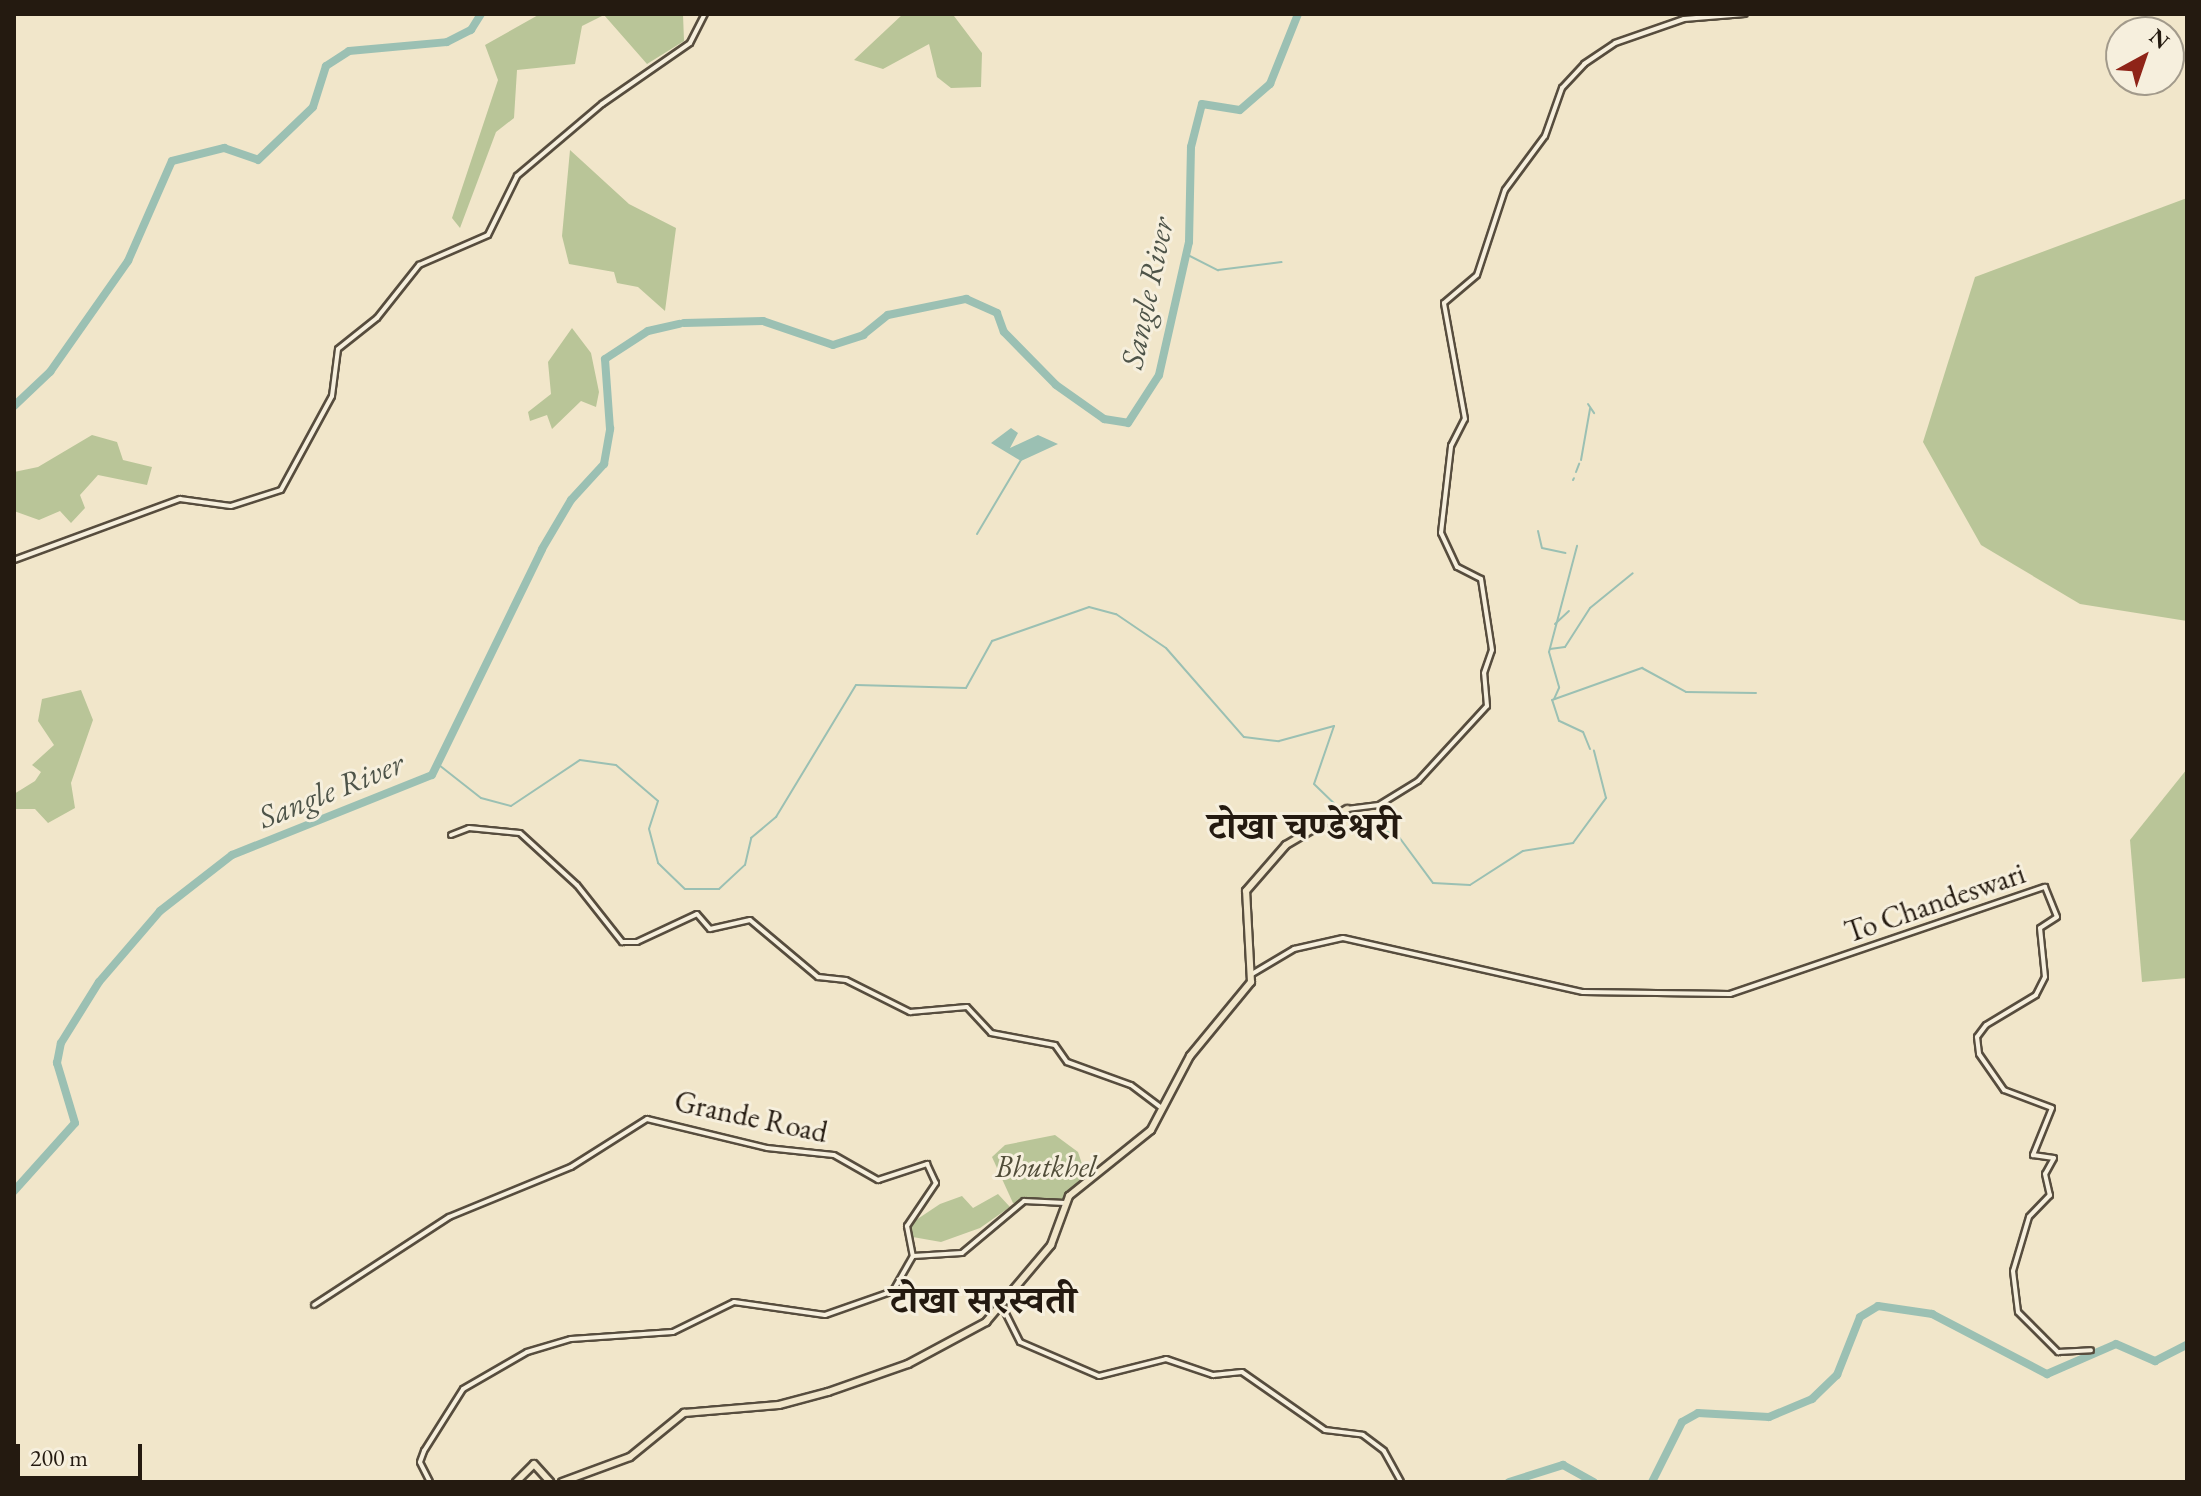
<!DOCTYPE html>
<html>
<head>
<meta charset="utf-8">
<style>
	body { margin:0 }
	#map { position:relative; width:2201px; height:1496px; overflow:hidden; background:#f1e6ca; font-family:"EB Garamond","Noto Serif Devanagari",serif }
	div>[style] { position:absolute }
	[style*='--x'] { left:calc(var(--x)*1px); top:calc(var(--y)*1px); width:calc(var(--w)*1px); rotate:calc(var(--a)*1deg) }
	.green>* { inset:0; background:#b9c598 }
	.water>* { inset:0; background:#9bc0b3 }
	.stream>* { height:2px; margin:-1px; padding:0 1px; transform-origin:1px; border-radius:1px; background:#9bc0b3 }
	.river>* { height:8px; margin:-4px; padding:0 4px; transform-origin:4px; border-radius:4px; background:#9bc0b3 }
	.roads { filter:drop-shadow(2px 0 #574d3e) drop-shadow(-2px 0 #574d3e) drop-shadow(0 2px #574d3e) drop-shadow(0 -2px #574d3e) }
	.minor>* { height:4px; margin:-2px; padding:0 2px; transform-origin:2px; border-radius:2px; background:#f6efdd }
	.major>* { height:6px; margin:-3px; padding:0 3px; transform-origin:3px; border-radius:3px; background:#f1e6ca }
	span { translate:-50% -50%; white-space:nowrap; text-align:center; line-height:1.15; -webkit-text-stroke:6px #f6efdd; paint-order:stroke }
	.street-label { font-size:30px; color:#241a10 }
	.park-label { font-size:30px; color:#514d39; font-style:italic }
	.water-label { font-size:32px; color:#4e5449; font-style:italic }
	.district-label { font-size:38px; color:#241a10; font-weight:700 }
	.frame { position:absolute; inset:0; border:16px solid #241a10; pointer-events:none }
	.north { position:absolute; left:2105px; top:16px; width:80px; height:80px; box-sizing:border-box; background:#f6efdd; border:2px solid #a29a8b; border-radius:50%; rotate:40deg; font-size:22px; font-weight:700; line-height:32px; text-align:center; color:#241a10 }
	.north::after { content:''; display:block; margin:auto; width:28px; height:36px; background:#8f2418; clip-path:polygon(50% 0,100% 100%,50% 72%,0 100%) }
	.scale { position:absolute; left:16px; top:1444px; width:126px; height:36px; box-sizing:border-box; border:4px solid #241a10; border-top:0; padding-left:10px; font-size:24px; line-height:28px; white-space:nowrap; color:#241a10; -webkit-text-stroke:6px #f6efdd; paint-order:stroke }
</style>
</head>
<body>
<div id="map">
	<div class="green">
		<div style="clip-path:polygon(540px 14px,683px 14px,684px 41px,647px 64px,604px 15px,582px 26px,575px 64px,517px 70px,514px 118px,496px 132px,460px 228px,452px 218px,498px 80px,485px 45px)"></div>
		<div style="clip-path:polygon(903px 14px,954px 16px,982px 53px,981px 87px,951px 88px,937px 77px,929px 44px,883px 69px,854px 60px)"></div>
		<div style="clip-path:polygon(570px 150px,629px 204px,676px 228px,665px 311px,638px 287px,617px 283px,614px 272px,569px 264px,562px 236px)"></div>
		<div style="clip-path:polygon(2187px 198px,2187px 621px,2080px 604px,1981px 545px,1923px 442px,1975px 277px)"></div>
		<div style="clip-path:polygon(572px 328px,591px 353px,599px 392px,596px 407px,581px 401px,552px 429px,547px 415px,530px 421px,528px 412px,551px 394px,548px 362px)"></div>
		<div style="clip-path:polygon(92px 435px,117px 442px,123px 460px,152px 467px,147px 485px,98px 475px,80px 495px,85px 508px,71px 523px,60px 511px,39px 520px,14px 511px,14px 472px,38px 467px)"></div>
		<div style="clip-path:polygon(81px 690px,93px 720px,71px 783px,75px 808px,48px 823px,35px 809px,14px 809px,14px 794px,35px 781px,41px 772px,32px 765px,54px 745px,38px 721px,42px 699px)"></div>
		<div style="clip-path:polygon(2187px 769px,2187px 978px,2142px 982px,2130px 840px)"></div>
		<div style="clip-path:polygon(1055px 1135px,1078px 1152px,1086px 1176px,1063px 1200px,1013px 1203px,992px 1157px,1005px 1145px)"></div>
		<div style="clip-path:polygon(998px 1194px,1010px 1207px,980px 1228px,941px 1242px,907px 1236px,910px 1224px,940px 1204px,962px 1196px,973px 1208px)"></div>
	</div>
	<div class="water">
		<div style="clip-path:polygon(1011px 428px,1018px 433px,1010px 448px,1038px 435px,1058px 444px,1021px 461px,991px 443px)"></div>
	</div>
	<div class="stream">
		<div style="--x:1186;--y:254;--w:36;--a:27"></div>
		<div style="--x:1218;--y:270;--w:64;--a:-7.1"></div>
		<div style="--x:1588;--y:404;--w:11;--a:56"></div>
		<div style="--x:1581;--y:460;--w:52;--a:-80"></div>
		<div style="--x:1576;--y:472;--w:9;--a:-69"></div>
		<div style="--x:1573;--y:480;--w:2;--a:-63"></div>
		<div style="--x:1538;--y:531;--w:17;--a:77"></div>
		<div style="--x:1542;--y:548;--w:24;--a:12"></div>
		<div style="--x:977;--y:534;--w:92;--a:-59.3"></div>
		<div style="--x:1555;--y:624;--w:19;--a:-43"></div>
		<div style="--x:1550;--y:649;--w:15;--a:-8"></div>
		<div style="--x:1565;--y:647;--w:46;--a:-57.3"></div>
		<div style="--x:1590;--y:608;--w:55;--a:-39.1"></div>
		<div style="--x:1549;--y:652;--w:110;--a:-75.2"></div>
		<div style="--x:1549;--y:652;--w:37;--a:74"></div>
		<div style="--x:1559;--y:688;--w:12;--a:114"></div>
		<div style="--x:1590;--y:749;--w:18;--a:-112"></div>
		<div style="--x:1583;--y:732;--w:26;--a:-155"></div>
		<div style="--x:1559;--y:721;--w:22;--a:-108"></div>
		<div style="--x:1552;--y:700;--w:96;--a:-19.6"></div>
		<div style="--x:1642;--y:668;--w:50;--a:28.6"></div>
		<div style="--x:1686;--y:692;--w:70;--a:0.8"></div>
		<div style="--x:439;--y:765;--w:53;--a:38.2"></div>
		<div style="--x:481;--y:798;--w:31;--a:15"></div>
		<div style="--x:511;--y:806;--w:83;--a:-33.7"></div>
		<div style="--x:580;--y:760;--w:36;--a:8"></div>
		<div style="--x:616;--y:765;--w:55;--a:40.6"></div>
		<div style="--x:658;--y:801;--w:29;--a:108"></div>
		<div style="--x:649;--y:829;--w:35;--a:75"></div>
		<div style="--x:658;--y:863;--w:37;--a:44"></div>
		<div style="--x:685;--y:889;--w:34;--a:0"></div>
		<div style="--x:719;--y:889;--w:35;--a:-43"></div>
		<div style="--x:745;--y:865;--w:28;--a:-77"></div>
		<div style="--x:751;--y:838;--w:33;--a:-40"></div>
		<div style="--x:776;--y:817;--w:154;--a:-58.8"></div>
		<div style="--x:856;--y:685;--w:110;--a:1.6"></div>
		<div style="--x:966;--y:688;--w:54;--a:-61"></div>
		<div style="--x:992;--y:641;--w:103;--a:-19.3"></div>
		<div style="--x:1089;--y:607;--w:28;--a:15"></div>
		<div style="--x:1116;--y:614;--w:60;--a:34.2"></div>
		<div style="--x:1166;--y:648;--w:118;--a:48.8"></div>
		<div style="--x:1244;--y:737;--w:35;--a:7"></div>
		<div style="--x:1279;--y:741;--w:57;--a:-15.3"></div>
		<div style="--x:1334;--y:726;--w:61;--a:109"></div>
		<div style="--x:1314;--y:784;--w:37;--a:44"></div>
		<div style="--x:1347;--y:813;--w:57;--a:24.8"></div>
		<div style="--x:1399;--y:837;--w:57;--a:53.5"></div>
		<div style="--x:1433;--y:883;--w:37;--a:3"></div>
		<div style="--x:1470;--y:885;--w:63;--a:-32.7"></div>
		<div style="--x:1523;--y:851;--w:51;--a:-9.1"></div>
		<div style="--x:1573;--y:843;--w:56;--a:-53.7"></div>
		<div style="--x:1606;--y:798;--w:49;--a:-104.3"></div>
	</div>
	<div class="river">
		<div style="--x:684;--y:323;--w:79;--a:-1.5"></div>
		<div style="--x:763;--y:321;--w:74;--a:18.9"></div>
		<div style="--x:833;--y:345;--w:32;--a:-18"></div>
		<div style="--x:863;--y:335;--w:32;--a:-39"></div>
		<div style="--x:888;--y:315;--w:80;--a:-11.6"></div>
		<div style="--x:966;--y:299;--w:34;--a:24"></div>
		<div style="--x:997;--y:313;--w:20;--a:70"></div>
		<div style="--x:1004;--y:332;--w:74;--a:45.5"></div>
		<div style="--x:1056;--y:385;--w:59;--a:35.3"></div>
		<div style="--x:1104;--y:419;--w:24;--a:9"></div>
		<div style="--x:1128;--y:423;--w:57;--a:-57.1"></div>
		<div style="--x:1159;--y:375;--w:136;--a:-77.3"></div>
		<div style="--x:1189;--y:242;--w:95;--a:-88.8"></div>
		<div style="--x:1191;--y:147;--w:44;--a:-75.7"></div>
		<div style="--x:1202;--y:104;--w:38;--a:9"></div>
		<div style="--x:1240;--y:110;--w:40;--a:-41"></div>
		<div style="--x:1270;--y:84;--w:75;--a:-68.2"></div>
		<div style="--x:14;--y:406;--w:50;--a:-43.4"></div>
		<div style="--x:50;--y:372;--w:136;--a:-54.9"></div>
		<div style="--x:128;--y:261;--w:109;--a:-66.3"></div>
		<div style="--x:172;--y:161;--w:54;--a:-14"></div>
		<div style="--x:224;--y:148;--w:36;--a:19"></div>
		<div style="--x:258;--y:160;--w:76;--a:-43.9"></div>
		<div style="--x:313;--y:107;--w:43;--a:-72.4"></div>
		<div style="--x:326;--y:66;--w:27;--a:-33"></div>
		<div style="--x:349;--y:51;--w:98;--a:-5.2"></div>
		<div style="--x:447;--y:42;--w:27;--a:-27"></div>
		<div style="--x:471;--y:30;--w:19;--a:-58"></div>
		<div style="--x:14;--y:1191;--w:91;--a:-48.1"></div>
		<div style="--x:75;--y:1123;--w:63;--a:-106.7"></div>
		<div style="--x:57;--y:1063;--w:20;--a:-79"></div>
		<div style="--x:61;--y:1043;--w:72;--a:-58.1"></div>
		<div style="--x:99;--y:982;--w:94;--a:-49.3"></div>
		<div style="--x:160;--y:911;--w:91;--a:-37.9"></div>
		<div style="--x:232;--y:855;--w:215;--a:-21.8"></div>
		<div style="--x:432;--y:775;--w:251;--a:-64"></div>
		<div style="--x:542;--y:549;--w:57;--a:-59.4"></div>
		<div style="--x:571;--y:500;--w:49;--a:-47.5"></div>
		<div style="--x:604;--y:464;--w:36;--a:-80"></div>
		<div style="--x:610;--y:429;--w:70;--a:-94.1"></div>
		<div style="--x:605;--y:359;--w:51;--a:-33.1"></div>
		<div style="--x:648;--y:331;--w:32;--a:-13"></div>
		<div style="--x:1509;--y:1482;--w:57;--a:-17.5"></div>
		<div style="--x:1563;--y:1465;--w:35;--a:29"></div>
		<div style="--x:1652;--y:1482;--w:67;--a:-63.4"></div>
		<div style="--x:1682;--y:1422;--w:18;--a:-29"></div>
		<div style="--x:1698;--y:1413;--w:71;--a:3.2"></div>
		<div style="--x:1769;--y:1417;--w:47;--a:-22.7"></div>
		<div style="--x:1812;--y:1399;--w:35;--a:-44"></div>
		<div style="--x:1837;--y:1375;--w:62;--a:-68.4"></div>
		<div style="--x:1860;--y:1317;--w:21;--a:-31"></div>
		<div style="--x:1878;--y:1306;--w:55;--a:8.4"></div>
		<div style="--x:1932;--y:1314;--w:130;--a:27.6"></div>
		<div style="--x:2047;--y:1374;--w:75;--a:-23.5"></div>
		<div style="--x:2116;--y:1344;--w:43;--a:23.6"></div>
		<div style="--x:2155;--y:1361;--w:36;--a:-27"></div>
	</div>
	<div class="roads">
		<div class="minor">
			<div style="--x:14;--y:560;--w:177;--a:-20.2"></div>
			<div style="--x:180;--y:499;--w:51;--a:7.8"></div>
			<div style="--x:231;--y:506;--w:52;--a:-17.7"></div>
			<div style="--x:281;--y:490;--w:107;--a:-61.5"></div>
			<div style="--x:332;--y:396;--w:47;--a:-82.7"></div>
			<div style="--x:338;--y:349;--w:50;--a:-38.5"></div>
			<div style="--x:377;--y:318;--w:68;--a:-51.6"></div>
			<div style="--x:419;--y:265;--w:75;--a:-23.5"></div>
			<div style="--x:488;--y:235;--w:66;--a:-63.8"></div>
			<div style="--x:517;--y:176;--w:111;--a:-40.3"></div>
			<div style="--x:602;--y:104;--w:107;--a:-34.7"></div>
			<div style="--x:690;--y:43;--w:33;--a:-63"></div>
			<div style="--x:1347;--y:809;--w:32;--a:-7"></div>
			<div style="--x:1379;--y:805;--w:46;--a:-31.6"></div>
			<div style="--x:1418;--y:781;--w:102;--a:-47.4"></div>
			<div style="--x:1487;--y:706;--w:33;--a:-95"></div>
			<div style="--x:1484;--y:673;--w:24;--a:-71"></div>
			<div style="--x:1492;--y:650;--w:72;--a:-98.8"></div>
			<div style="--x:1481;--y:579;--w:27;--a:-153"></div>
			<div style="--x:1457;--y:567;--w:38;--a:-115"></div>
			<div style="--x:1441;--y:533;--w:88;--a:-83.4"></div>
			<div style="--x:1451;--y:446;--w:30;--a:-63"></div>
			<div style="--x:1465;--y:419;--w:118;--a:-100.3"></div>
			<div style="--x:1444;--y:303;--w:43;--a:-40.3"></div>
			<div style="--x:1477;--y:275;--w:89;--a:-71.8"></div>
			<div style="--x:1505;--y:190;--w:67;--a:-53.5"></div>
			<div style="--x:1545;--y:136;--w:51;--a:-70.5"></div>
			<div style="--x:1562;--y:88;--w:33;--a:-47"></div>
			<div style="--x:1584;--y:64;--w:37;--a:-34"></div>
			<div style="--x:1615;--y:43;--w:73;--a:-19.2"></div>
			<div style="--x:1684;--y:19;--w:61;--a:-4.7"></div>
			<div style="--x:451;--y:835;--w:19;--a:-21"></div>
			<div style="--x:469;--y:828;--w:51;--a:5.6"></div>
			<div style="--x:520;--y:833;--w:77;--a:42.4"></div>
			<div style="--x:577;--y:885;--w:73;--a:51.7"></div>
			<div style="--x:622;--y:942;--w:15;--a:0"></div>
			<div style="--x:637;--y:942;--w:66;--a:-25"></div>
			<div style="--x:697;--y:914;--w:20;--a:49"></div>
			<div style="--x:710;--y:929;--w:41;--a:-12.7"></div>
			<div style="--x:750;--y:920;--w:89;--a:40"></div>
			<div style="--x:818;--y:977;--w:28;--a:6"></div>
			<div style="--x:846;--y:980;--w:72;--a:26.6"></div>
			<div style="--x:910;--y:1012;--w:57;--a:-5"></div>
			<div style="--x:967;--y:1007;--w:35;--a:47"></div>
			<div style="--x:991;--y:1033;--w:65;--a:10.6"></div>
			<div style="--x:1055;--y:1045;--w:21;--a:55"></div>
			<div style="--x:1067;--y:1062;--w:68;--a:19.8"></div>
			<div style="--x:1131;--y:1085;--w:39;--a:37"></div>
			<div style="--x:1252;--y:974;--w:49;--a:-30.8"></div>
			<div style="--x:1294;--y:949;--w:50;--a:-12.7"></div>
			<div style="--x:1343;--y:938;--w:246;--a:12.7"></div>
			<div style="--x:1583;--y:992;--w:147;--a:0.8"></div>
			<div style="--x:1730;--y:994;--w:333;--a:-18.8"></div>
			<div style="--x:2045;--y:887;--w:32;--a:68"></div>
			<div style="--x:2057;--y:917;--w:20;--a:147"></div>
			<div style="--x:2040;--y:928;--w:49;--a:84.2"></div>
			<div style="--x:2045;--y:977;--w:20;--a:117"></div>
			<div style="--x:2036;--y:995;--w:58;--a:149"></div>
			<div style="--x:1986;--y:1025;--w:15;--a:127"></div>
			<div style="--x:1977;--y:1037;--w:17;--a:83"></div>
			<div style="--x:1979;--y:1054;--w:44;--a:55.2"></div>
			<div style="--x:2004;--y:1090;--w:51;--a:20.6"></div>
			<div style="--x:2052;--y:1108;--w:51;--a:112"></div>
			<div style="--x:2033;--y:1155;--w:21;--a:8"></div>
			<div style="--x:2054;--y:1158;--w:18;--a:119"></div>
			<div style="--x:2045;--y:1174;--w:22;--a:77"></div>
			<div style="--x:2050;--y:1195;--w:30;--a:134"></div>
			<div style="--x:2029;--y:1217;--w:56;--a:106.5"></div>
			<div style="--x:2013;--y:1271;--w:41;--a:83"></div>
			<div style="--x:2018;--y:1312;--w:57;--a:45"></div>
			<div style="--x:2058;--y:1352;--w:33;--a:-3"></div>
			<div style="--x:314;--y:1305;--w:161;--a:-33.1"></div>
			<div style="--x:449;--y:1217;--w:132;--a:-22.3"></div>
			<div style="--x:571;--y:1167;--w:90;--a:-32.3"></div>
			<div style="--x:647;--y:1119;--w:123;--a:13.6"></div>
			<div style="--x:767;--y:1148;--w:67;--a:6"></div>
			<div style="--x:834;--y:1155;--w:51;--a:29.6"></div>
			<div style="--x:878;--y:1180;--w:52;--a:-18.1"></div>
			<div style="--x:927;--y:1164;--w:21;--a:65"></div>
			<div style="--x:936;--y:1183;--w:52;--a:124"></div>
			<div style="--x:907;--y:1226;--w:31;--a:79"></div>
			<div style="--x:913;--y:1256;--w:49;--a:-3.5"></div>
			<div style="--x:962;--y:1253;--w:81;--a:-40"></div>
			<div style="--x:1024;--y:1201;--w:41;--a:2.8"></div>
			<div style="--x:1002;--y:1306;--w:40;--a:63.4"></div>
			<div style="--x:1020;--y:1342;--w:86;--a:23.3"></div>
			<div style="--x:1099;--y:1376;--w:69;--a:-14.2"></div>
			<div style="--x:1166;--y:1359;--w:50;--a:18.8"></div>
			<div style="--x:1213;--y:1375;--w:29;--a:-6"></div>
			<div style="--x:1242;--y:1372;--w:101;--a:34.9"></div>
			<div style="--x:1325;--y:1430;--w:38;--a:7"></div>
			<div style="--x:1363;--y:1435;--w:26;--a:37"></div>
			<div style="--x:1384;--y:1451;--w:35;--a:61"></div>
			<div style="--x:430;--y:1482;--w:22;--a:-117"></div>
			<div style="--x:420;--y:1462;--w:12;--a:-70"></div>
			<div style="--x:424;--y:1451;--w:73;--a:-57.8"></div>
			<div style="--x:463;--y:1389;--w:74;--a:-30"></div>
			<div style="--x:527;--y:1352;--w:46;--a:-16.5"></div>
			<div style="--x:571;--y:1339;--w:102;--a:-3.9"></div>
			<div style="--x:673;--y:1332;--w:68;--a:-26.2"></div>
			<div style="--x:734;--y:1302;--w:92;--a:8.1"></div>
			<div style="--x:825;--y:1315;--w:72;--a:-19.4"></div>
			<div style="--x:893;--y:1291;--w:40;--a:-60.3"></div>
		</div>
		<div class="major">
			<div style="--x:516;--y:1482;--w:25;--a:-45"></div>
			<div style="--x:534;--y:1464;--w:24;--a:48"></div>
			<div style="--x:562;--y:1482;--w:72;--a:-20.2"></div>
			<div style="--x:630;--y:1457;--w:70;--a:-39.2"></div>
			<div style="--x:684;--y:1413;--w:95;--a:-4.8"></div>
			<div style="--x:779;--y:1405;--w:51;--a:-14.9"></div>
			<div style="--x:828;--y:1392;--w:85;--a:-19.3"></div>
			<div style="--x:908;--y:1364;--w:89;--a:-28.3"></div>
			<div style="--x:986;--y:1322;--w:101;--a:-49.8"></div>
			<div style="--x:1051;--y:1245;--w:52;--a:-69.8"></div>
			<div style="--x:1069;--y:1196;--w:105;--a:-38.8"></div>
			<div style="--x:1151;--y:1130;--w:84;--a:-62.2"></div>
			<div style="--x:1190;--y:1056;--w:96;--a:-50.5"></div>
			<div style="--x:1251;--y:982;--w:91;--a:-93.1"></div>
			<div style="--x:1246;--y:891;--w:61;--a:-49"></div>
			<div style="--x:1286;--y:845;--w:71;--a:-30.5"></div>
		</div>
	</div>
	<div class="street-label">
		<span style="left:1935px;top:903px;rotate:-19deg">To Chandeswari</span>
		<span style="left:751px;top:1117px;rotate:12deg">Grande Road</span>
	</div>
	<div class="park-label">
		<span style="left:1046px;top:1167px">Bhutkhel</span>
	</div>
	<div class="water-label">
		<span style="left:1147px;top:293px;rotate:-78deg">Sangle River</span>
		<span style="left:331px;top:790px;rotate:-22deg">Sangle River</span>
	</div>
	<div class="district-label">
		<span style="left:1304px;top:826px">टोखा चण्डेश्वरी</span>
		<span style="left:983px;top:1300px">टोखा सरस्वती</span>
	</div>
	<div class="frame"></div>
	<div class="north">N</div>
	<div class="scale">200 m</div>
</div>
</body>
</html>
